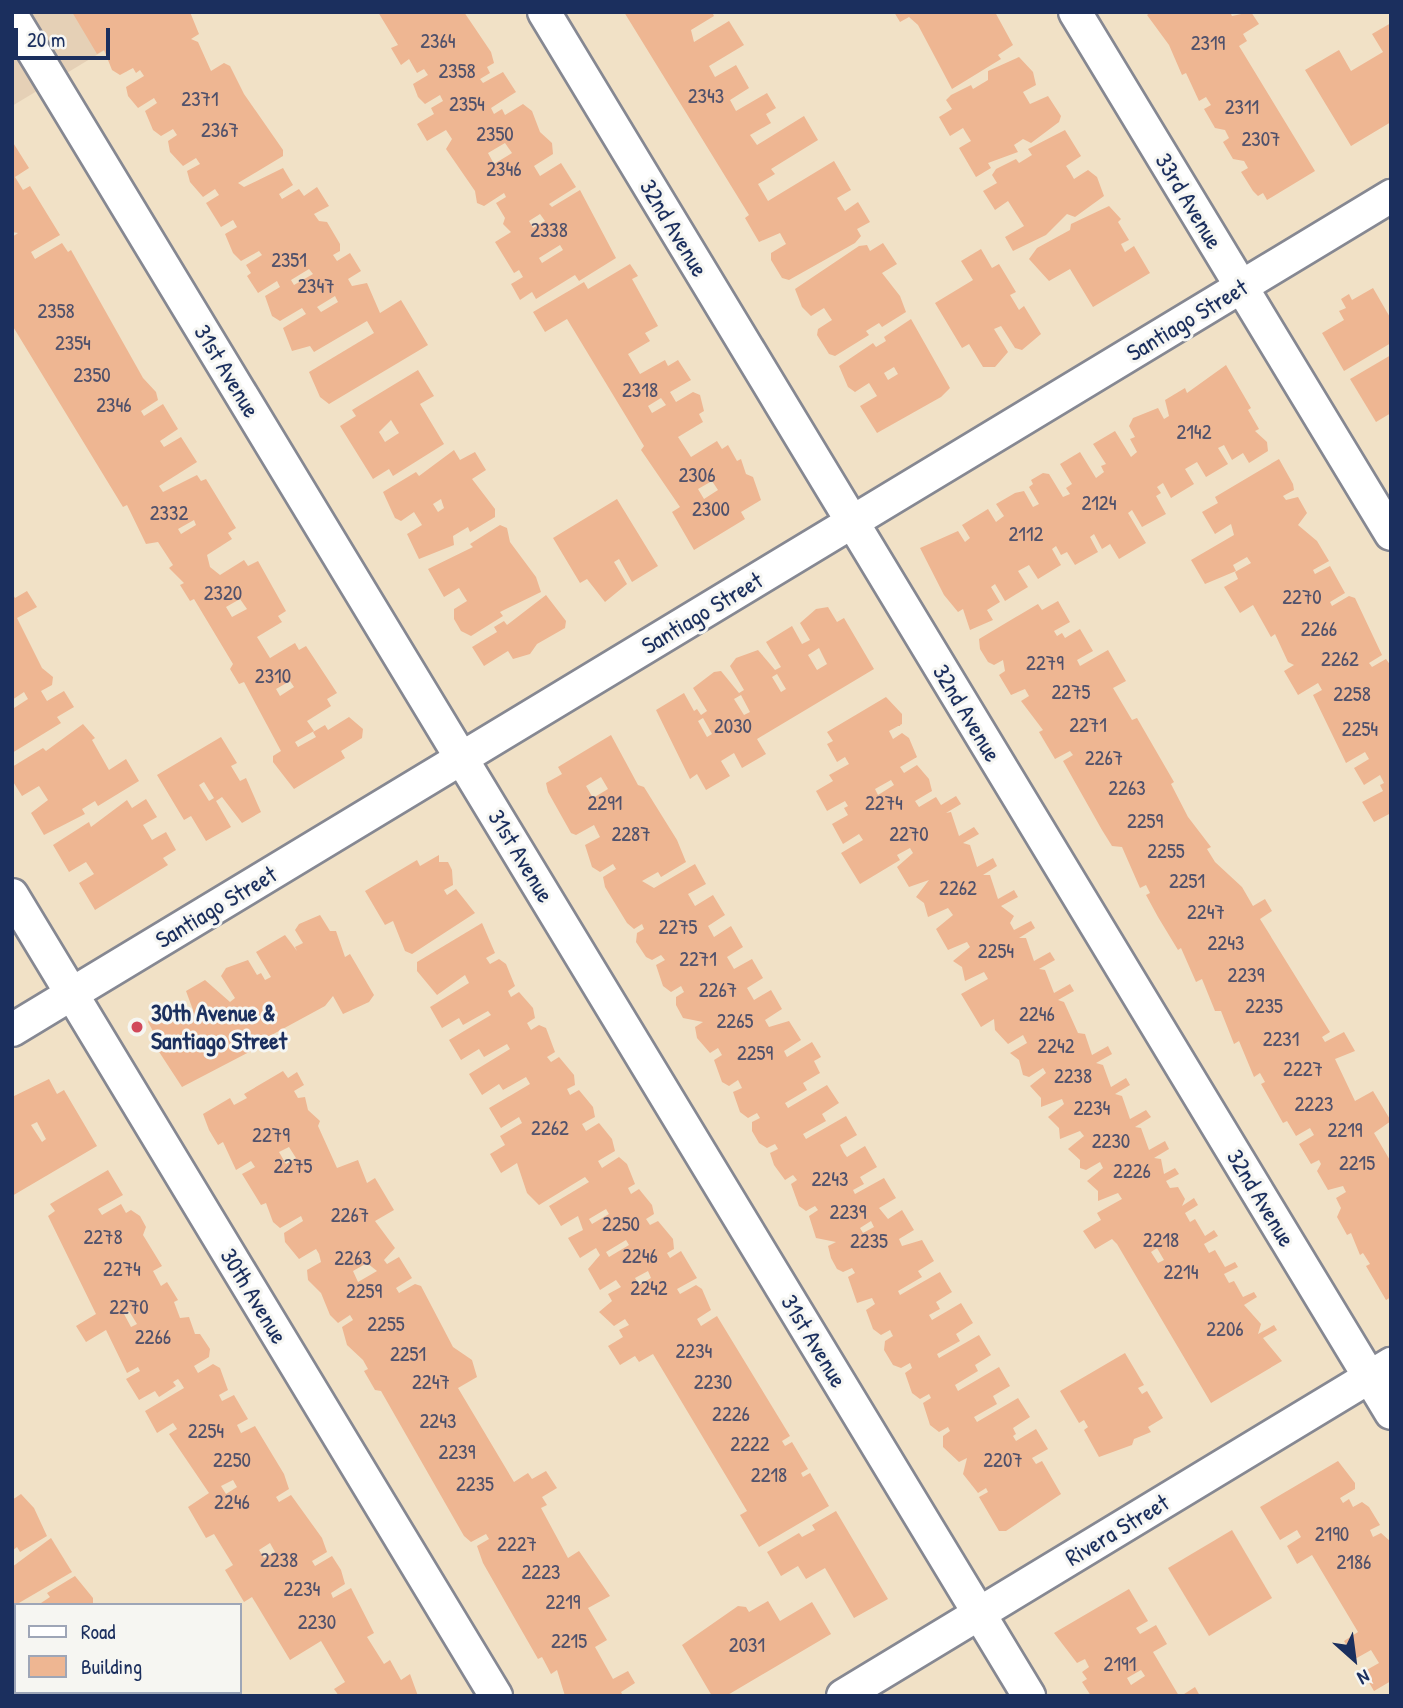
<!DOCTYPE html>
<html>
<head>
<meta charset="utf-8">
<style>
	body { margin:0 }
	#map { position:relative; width:1403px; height:1708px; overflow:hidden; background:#f1e1c6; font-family:"Patrick Hand",sans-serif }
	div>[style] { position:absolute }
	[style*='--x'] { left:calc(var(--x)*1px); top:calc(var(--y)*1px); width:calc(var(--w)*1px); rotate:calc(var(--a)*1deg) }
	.built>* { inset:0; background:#e5d0b6 }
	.building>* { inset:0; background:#eeb692 }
	.roads { filter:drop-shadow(2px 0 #868892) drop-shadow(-2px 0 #868892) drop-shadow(0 2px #868892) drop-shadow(0 -2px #868892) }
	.minor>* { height:32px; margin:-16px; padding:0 16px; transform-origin:16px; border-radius:16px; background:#fff }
	.dots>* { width:19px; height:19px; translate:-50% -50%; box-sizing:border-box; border:4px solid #f6f6f2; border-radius:50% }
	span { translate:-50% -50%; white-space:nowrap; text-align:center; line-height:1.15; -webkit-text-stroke:6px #f6f6f2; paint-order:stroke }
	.number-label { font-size:21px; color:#50516b }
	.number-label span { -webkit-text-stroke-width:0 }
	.street-label { font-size:24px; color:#1b2f5e }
	.poi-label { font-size:24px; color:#1b2f5e; font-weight:700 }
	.left { translate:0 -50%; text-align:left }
	.frame { position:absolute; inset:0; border:14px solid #1b2f5e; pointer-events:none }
	.legend { position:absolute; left:14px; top:1603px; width:228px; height:91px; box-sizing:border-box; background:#f6f6f2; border:2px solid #9ea6b7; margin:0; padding:9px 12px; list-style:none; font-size:21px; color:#1b2f5e }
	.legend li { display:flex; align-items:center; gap:14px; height:35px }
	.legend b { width:35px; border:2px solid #9ea6b7 }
	.north { position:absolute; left:1319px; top:1624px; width:70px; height:70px; -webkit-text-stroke:5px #f6f6f2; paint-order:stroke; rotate:152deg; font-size:19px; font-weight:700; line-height:28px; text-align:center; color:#1b2f5e }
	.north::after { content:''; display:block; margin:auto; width:24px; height:32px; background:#1b2f5e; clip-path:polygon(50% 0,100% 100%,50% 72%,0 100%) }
	.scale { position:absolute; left:14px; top:28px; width:96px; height:32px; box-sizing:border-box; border:4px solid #1b2f5e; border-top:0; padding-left:9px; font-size:21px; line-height:24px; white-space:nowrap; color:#1b2f5e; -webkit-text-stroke:5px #f6f6f2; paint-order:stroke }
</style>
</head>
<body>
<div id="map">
	<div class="built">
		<div style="clip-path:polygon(12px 12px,168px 12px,12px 106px)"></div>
	</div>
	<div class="building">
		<div style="clip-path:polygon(evenodd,72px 12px,190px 12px,199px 34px,191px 39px,198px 42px,211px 71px,224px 63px,230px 66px,244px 94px,283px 150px,283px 156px,238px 183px,244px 187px,283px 168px,293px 185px,279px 194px,282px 199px,299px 189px,304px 196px,317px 187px,329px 206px,314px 214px,319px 221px,327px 222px,340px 244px,340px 251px,333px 255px,337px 261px,350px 253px,361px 271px,348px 279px,352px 286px,367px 283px,380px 313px,401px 300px,428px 345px,329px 404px,320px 397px,309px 372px,374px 333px,367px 321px,314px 352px,310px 346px,292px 351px,283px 328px,306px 314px,302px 308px,280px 321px,272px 316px,265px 296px,280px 287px,277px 281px,258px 293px,247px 276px,251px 273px,246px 265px,262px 255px,259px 251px,241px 261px,233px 253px,225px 234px,237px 227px,233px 220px,221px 227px,206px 203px,219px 195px,215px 189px,203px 197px,190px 182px,187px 171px,200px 164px,196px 158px,183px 166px,170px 152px,168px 141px,177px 135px,173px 129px,161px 136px,153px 130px,145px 111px,157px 103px,154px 98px,138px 108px,128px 96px,126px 87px,144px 76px,140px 70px,136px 73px,133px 68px,120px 75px,112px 70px,104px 50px,97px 54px,72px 12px,309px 269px,313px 274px,294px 285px,291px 280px,309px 269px,72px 12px,335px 296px,338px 302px,321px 312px,317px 307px,335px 296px)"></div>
		<div style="clip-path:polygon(evenodd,378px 12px,464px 12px,491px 52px,494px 63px,487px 67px,490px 73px,480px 79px,483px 83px,503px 72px,516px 92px,491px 108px,494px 114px,502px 109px,505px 115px,523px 104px,532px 111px,540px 132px,552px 143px,553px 154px,534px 166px,540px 176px,561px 163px,576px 187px,549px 204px,552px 207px,580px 190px,616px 258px,579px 281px,575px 275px,536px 299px,532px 292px,520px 300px,511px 284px,523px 277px,519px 270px,514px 273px,495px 242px,511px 232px,503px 224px,505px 218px,496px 203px,506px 197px,504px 193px,484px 206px,477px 203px,475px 191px,446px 149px,452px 139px,446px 130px,427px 141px,417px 124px,434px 114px,431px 108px,443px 101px,440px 95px,425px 104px,418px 97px,413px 84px,428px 75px,424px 69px,417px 73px,409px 59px,401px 65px,391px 48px,398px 45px,378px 12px,505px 143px,512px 153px,494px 164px,488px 153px,505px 143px,378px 12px,540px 214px,545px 221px,533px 228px,529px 221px,540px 214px,378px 12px,560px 245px,563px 250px,542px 263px,539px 258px,560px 245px)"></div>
		<div style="clip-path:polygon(624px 12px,712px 12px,714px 16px,691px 30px,694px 42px,729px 21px,744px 45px,709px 66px,715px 77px,736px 65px,749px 88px,730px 100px,736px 111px,767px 93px,776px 108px,766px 114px,771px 123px,750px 135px,757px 145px,804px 116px,818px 140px,771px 169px,775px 174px,758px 184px,768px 201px,834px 161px,851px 190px,837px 198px,845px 211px,858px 202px,870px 222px,857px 229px,861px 236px,855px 243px,789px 280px,782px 278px,771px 260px,771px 253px,786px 244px,780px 233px,759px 242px,745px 218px,749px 215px)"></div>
		<div style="clip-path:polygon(894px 12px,995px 12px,1013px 45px,998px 55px,1001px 59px,952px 89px,918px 25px,909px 17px,900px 22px)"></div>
		<div style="clip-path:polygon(1151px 12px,1230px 12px,1232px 16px,1251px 12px,1259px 24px,1243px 34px,1247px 41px,1239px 46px,1315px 171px,1267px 200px,1263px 193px,1258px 196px,1253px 191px,1241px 172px,1248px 168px,1244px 161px,1233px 159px,1223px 142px,1229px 138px,1225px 130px,1215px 128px,1204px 109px,1211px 105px,1206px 97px,1199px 101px,1186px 73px,1182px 75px,1169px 45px,1147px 15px)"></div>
		<div style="clip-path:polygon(1391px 23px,1391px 122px,1351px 146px,1305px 70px,1339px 50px,1351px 71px,1383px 52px,1372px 34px)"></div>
		<div style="clip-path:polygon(1019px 57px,1033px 72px,1036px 85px,1023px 92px,1030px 104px,1048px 96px,1061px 116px,1059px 122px,1031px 143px,1023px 139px,1014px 145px,1018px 152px,988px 163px,991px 168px,976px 177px,959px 148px,971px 141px,966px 133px,963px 128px,950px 136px,939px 117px,952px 109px,946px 100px,951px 95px,971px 85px,973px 89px,988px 80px,988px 71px)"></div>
		<div style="clip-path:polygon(1065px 130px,1081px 156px,1066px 166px,1070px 172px,1074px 179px,1088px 170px,1097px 177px,1104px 196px,1075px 217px,1067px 214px,1046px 235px,1013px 251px,1005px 237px,1024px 226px,1008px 201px,995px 210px,983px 191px,997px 183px,992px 175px,996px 169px,1016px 159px,1019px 163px,1032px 155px,1028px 149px)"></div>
		<div style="clip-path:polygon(evenodd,12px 141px,29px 168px,15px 177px,23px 190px,30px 186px,60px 235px,31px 252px,35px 259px,62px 243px,68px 252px,71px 250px,143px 378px,156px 392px,158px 400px,141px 411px,144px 416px,163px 404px,178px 429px,160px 441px,164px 447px,181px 437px,197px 462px,159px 486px,163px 492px,197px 475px,201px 481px,206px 479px,236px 528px,228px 533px,232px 539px,207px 555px,210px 567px,220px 575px,244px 560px,248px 566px,258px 561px,286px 611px,278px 616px,282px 622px,257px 637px,270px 658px,295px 643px,299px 650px,306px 646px,337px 693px,327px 699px,331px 706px,307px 721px,314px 731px,295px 742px,298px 747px,316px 737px,313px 732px,325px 725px,328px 730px,349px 717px,363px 729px,362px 738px,341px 751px,345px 758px,294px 789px,273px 762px,273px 756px,281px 751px,244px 682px,239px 684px,230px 669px,233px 664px,194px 599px,190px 601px,180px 585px,184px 583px,169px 568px,173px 565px,158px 542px,146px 544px,127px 505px,123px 507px,12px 325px,12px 237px,18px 233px,12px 232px,12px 141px,194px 520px,196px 525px,181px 534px,178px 529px,194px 520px,12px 141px,240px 599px,247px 609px,232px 617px,226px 607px,240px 599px,12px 141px,290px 681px,294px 687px,280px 696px,276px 689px,290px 681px)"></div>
		<div style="clip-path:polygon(1109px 206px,1121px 219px,1118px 222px,1129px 240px,1121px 244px,1125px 252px,1134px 246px,1150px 273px,1093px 307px,1070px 269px,1049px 281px,1029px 259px,1037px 248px,1070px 230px,1071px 224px)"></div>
		<div style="clip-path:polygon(883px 243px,897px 264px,882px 273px,900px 296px,906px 312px,882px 327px,879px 323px,866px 331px,869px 335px,835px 356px,829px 354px,817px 335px,818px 329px,832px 320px,824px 308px,811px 316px,802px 307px,795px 289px,859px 246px,867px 245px,870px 251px)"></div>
		<div style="clip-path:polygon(981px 249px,992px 268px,999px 264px,1016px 292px,1010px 295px,1019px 310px,1024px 306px,1041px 334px,1022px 350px,1015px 348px,1001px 326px,994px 329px,1008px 352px,995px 367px,983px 367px,969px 344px,962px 348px,935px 303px,973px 280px,961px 261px)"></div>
		<div style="clip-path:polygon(evenodd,630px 264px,638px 276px,632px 279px,658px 326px,645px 333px,650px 341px,628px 354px,640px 374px,665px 360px,668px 366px,678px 360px,691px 380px,670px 392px,676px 402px,693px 392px,700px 395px,704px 411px,699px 414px,703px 422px,678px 437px,691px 457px,717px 441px,722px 449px,728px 445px,737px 461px,741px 459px,746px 474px,753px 477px,761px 500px,741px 512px,745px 519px,694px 550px,672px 512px,680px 507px,641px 450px,644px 446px,567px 319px,545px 332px,533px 312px,584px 282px,588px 289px,630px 264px,661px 398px,666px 405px,652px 413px,648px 406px,661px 398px,630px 264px,712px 481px,718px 490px,704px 499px,698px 489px,712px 481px)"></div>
		<div style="clip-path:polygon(1373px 288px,1391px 319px,1391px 343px,1344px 371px,1322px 333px,1344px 320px,1339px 311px,1346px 308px,1341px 299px,1349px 294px,1352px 300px)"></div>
		<div style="clip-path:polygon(evenodd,911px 319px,950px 388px,941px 397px,877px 433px,860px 406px,877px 396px,869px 383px,855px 392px,848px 387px,839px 366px,873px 343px,876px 347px,886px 341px,884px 337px,911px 319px,894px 367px,898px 374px,888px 380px,884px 373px,894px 367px)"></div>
		<div style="clip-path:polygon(1391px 355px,1391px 413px,1376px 422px,1350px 379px)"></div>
		<div style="clip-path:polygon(1226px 365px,1251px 408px,1248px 410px,1259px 429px,1255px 431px,1267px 442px,1268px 451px,1249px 463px,1243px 453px,1232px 460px,1224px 445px,1218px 448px,1228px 464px,1206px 477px,1197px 462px,1185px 469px,1194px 484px,1171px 498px,1163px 483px,1157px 487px,1161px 493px,1156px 496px,1166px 514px,1142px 527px,1132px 510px,1128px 513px,1146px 543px,1119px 559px,1110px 544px,1102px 549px,1094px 534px,1090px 537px,1098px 552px,1075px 565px,1067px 552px,1061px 555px,1056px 546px,1052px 549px,1061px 565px,1038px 579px,1029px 565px,1018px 571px,1028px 587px,1005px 601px,995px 584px,991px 587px,1000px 602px,987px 610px,993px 620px,970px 630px,963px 609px,958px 612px,944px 595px,920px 548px,958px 531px,965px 542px,970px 538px,962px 525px,988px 509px,996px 522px,1004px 516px,996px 504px,1015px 493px,1024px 491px,1033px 507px,1039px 504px,1029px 487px,1033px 484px,1031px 480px,1043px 473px,1049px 474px,1063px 497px,1070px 494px,1066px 488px,1072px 484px,1060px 464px,1080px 452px,1096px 478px,1104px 472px,1101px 466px,1106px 464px,1093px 444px,1115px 431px,1131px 457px,1137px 452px,1130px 439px,1135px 437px,1129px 426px,1133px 418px,1158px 408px,1164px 419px,1169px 416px,1165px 400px,1185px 388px,1187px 393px)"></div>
		<div style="clip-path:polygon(evenodd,418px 370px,434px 396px,420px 404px,444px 444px,393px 476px,389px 469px,373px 479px,340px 426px,356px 416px,352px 410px,418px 370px,391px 420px,399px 433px,385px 442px,379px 432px,391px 420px)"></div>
		<div style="clip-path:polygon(evenodd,454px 450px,460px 460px,475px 452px,486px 470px,472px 479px,495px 509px,495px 517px,470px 532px,468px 527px,453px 536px,454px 545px,419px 559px,407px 534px,422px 525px,414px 512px,401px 521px,395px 518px,383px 492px,416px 472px,419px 476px,454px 450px,441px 499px,444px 508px,438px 512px,433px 504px,441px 499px)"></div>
		<div style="clip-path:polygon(1279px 459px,1293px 484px,1294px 490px,1283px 496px,1286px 500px,1298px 497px,1307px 513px,1298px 525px,1317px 541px,1329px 561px,1313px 570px,1315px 574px,1330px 566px,1345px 593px,1330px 602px,1332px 606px,1349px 596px,1355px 598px,1382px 655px,1369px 663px,1372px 667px,1386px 659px,1391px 666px,1391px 813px,1374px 822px,1362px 802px,1383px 791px,1380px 785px,1384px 783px,1380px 775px,1364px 785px,1354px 768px,1369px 759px,1365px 752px,1346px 763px,1313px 695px,1322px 690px,1318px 683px,1298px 695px,1284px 671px,1294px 665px,1288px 662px,1275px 634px,1271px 637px,1253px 605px,1240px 613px,1224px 587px,1238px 579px,1235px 572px,1251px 563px,1247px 557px,1233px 565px,1236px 571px,1205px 584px,1191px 560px,1234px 535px,1231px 524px,1215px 534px,1202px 512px,1218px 503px,1215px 497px)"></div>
		<div style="clip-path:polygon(617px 499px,658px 566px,632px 582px,619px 559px,614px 562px,627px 584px,605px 602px,587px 579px,580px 583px,553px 538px)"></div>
		<div style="clip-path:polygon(500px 525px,507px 528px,510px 542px,536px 577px,541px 592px,500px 612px,503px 616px,471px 636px,461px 631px,454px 619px,454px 609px,467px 601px,459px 588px,444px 597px,428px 569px,473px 547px,470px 544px)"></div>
		<div style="clip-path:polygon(27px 591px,37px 607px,17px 618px,42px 668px,53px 677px,52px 685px,41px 691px,47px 701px,64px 691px,74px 707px,57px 717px,61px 723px,12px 753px,12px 704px,14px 708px,28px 699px,24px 692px,12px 700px,12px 593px,15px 598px)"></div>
		<div style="clip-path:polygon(546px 595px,566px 621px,565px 628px,537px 644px,530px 654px,513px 659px,508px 651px,484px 666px,472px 647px,497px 632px,494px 627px,504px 621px,507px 625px)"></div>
		<div style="clip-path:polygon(1058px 601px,1070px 622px,1054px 631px,1057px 636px,1062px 633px,1065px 638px,1080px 629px,1093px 651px,1077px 660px,1080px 666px,1108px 650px,1126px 681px,1113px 688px,1132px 720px,1137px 718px,1174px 782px,1171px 784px,1188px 817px,1211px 847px,1207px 849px,1215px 862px,1242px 887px,1253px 906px,1265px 899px,1272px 911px,1260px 919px,1330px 1032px,1322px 1037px,1325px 1042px,1344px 1032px,1355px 1051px,1335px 1059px,1355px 1101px,1373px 1091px,1391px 1121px,1374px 1133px,1391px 1162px,1391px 1297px,1386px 1300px,1366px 1266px,1370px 1264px,1363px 1253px,1360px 1255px,1351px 1233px,1347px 1235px,1337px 1217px,1341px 1208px,1336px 1198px,1346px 1192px,1343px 1186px,1328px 1190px,1317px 1171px,1321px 1164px,1319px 1160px,1311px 1164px,1299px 1144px,1314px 1135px,1310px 1128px,1296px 1136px,1287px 1121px,1283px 1123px,1261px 1084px,1265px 1082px,1260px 1073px,1254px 1077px,1239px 1041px,1234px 1044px,1221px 1011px,1215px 1011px,1202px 979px,1196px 982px,1181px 948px,1178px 950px,1158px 917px,1146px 895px,1150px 893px,1146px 885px,1140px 888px,1122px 847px,1112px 846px,1102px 830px,1063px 761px,1073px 755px,1070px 751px,1055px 759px,1039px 732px,1043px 730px,1021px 701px,1029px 696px,1025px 689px,1011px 695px,999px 675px,1005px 671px,1003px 660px,994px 665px,988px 662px,980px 649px,979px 639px,1038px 604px,1042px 610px)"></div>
		<div style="clip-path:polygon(evenodd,828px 607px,837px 622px,844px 618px,874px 669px,757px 739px,766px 754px,742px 768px,734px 753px,721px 761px,730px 776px,706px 790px,697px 774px,690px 779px,656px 710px,684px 693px,694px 711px,697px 709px,701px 715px,707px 711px,693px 688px,714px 672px,721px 671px,739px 693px,744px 690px,730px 666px,736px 658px,758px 650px,775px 670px,781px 667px,766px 642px,792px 626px,802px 644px,810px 640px,800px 623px,816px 609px,828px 607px,819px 648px,827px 664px,817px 670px,808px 655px,819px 648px,828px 607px,777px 674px,786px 689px,781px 692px,772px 677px,777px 674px,828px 607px,741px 695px,750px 712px,744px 715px,734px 699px,741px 695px,828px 607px,703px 718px,712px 734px,707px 737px,698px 721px,703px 718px)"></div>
		<div style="clip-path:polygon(evenodd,886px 697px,902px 714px,902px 724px,889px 731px,893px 739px,902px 733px,909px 738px,917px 757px,900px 767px,904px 773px,917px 765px,929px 779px,932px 791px,915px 801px,919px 807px,936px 797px,941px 805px,956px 796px,961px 804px,946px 813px,951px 812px,959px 836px,974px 827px,979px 834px,963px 843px,970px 845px,977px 867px,993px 858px,997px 866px,983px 875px,990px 875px,998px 899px,1014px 890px,1018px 897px,1001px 906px,1014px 916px,1010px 923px,1014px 930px,1031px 921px,1035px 928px,1019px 938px,1026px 938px,1034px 961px,1050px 952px,1055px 960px,1039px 969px,1045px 970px,1054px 993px,1070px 984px,1074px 991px,1058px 1000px,1064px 1002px,1078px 1033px,1085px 1034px,1092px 1055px,1108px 1046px,1112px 1054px,1096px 1063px,1103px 1065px,1111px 1087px,1126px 1078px,1130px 1085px,1115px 1094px,1122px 1096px,1130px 1119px,1146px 1110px,1151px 1117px,1135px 1127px,1141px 1128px,1149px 1150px,1165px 1141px,1169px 1149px,1154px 1158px,1161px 1159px,1164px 1174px,1175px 1168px,1179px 1174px,1166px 1181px,1170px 1188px,1178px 1187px,1185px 1199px,1182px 1206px,1194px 1198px,1198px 1205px,1185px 1213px,1190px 1222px,1195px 1219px,1205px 1236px,1214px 1230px,1218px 1236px,1204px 1244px,1209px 1253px,1215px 1250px,1225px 1267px,1235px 1262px,1238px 1267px,1224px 1274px,1229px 1283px,1234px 1281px,1243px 1297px,1254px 1292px,1257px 1297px,1244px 1305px,1261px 1324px,1258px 1334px,1274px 1325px,1277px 1330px,1263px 1338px,1282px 1361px,1211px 1403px,1117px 1244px,1112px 1239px,1095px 1249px,1083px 1231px,1101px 1220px,1097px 1213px,1122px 1199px,1118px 1193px,1098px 1201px,1098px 1191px,1087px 1181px,1103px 1168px,1100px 1162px,1086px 1170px,1080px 1168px,1080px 1160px,1068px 1149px,1084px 1136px,1080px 1131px,1060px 1139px,1059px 1128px,1048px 1117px,1064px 1104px,1062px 1099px,1041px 1107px,1041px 1098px,1030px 1086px,1046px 1073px,1043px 1068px,1029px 1077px,1023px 1075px,1019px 1060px,1010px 1053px,1027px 1043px,1023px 1035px,1008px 1044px,995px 1030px,994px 1019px,981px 1027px,961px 994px,988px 979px,984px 972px,965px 981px,962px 967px,953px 961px,970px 947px,967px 942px,948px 950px,936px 929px,953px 915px,948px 908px,928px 917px,924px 903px,916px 897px,929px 880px,909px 887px,897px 867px,913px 853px,910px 848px,897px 855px,900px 860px,860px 884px,841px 853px,863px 840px,859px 834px,843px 844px,832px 824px,848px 815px,844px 808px,848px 806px,845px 801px,827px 811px,816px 791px,833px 781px,829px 775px,849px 764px,845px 757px,837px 762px,827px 744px,833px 741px,827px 732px,886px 697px,891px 780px,894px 785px,878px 795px,875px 789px,891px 780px,886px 697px,1157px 1248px,1164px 1260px,1158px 1263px,1151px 1252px,1157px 1248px)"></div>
		<div style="clip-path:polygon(83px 724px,95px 738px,92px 740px,109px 770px,126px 759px,139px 781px,98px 806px,95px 801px,82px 809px,85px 814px,44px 835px,31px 813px,48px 800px,39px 786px,22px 796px,12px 780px,12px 767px,43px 748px,46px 751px)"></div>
		<div style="clip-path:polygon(evenodd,611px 735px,638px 785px,644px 787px,677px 840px,686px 862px,661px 877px,658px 872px,642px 881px,654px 888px,695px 864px,706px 884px,688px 894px,695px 906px,713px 895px,725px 915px,708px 926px,714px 937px,731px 926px,743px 947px,727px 957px,734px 969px,752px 959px,763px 978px,747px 988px,754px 1000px,771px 990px,782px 1009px,765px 1020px,769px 1027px,789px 1021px,801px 1040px,784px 1051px,787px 1057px,812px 1042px,821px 1057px,814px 1061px,820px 1073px,803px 1083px,807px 1090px,785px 1103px,788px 1108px,827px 1085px,839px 1103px,822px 1114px,826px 1121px,803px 1134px,806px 1139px,846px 1116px,857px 1135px,840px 1145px,844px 1153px,847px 1157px,865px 1146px,877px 1167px,860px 1177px,864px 1184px,853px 1190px,855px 1194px,884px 1178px,896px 1198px,879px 1208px,888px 1219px,902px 1210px,914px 1230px,899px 1239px,902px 1246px,922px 1240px,934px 1261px,918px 1271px,922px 1277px,898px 1291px,900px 1295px,940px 1272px,952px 1292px,936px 1302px,940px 1309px,929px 1315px,932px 1320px,961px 1303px,973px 1323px,956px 1334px,960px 1341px,937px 1354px,939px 1358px,979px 1335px,991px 1355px,975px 1365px,978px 1371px,955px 1385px,958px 1391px,999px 1367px,1010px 1386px,993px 1396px,997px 1404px,974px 1417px,977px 1422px,1018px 1398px,1030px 1417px,1013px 1428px,1016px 1434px,1013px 1436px,1016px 1441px,1036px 1429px,1048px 1449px,1032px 1458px,1036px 1464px,1042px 1461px,1061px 1494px,1006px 1531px,999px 1531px,979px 1497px,988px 1492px,986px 1488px,978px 1493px,963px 1474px,967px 1458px,959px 1462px,943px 1447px,943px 1436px,950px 1431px,948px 1427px,939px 1432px,930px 1425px,923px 1403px,931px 1398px,929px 1394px,920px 1399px,912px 1393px,905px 1373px,912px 1368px,910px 1363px,901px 1368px,893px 1365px,884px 1350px,885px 1341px,893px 1336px,890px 1330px,881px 1335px,873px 1329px,866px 1310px,875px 1304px,872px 1298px,857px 1303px,848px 1277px,855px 1273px,852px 1268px,843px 1272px,837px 1269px,831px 1258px,828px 1246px,836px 1242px,816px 1238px,809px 1216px,818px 1210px,815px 1206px,806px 1211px,799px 1206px,791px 1184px,797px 1180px,793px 1175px,785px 1180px,774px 1165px,770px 1153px,778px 1149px,775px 1144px,767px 1148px,759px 1143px,752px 1131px,752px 1122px,760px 1118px,757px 1113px,748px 1118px,740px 1112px,733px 1092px,742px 1088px,738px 1080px,729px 1086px,722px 1082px,714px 1060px,722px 1055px,718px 1048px,710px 1053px,697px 1038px,695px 1027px,703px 1022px,683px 1018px,676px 1005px,676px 997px,684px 992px,681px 986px,671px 992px,663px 986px,656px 965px,665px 960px,661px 955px,652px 960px,646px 957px,636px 942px,637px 933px,644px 929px,642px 924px,634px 929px,627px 923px,605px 887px,603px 877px,616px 869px,613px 864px,600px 872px,592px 867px,585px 845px,600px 837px,594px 825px,576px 835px,571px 833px,548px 792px,546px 783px,562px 774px,558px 767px,611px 735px,601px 777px,608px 789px,593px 798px,586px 786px,601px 777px,611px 735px,871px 1221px,874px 1227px,863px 1233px,860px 1228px,871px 1221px)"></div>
		<div style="clip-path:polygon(evenodd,221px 737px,237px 763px,231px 766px,240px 781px,246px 778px,261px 812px,242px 823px,222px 797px,216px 801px,231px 827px,206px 841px,191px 816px,184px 820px,157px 775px,221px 737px,204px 782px,214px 798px,209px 801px,199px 785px,204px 782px)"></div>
		<div style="clip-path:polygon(146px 799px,157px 817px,143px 825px,152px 840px,166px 832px,176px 850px,163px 858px,168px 865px,95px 910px,79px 883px,94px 874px,86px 862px,69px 872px,53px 845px,89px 822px,91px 827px,127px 800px,132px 808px)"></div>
		<div style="clip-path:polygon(439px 855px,439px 862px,448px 862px,452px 870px,453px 885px,444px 890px,447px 895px,456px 889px,475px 913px,412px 954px,405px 951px,393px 921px,385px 925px,365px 891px,417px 860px,420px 866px)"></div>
		<div style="clip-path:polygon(320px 915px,330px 931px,336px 931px,345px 957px,350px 954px,374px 995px,369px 1002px,343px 1014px,333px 996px,325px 1006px,255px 1044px,253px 1050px,182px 1087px,150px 1038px,155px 1035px,148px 1022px,152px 1013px,174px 1004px,183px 1019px,189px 1016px,193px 1010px,186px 991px,205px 980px,230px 1002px,235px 998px,221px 976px,226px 968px,248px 960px,257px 975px,261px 973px,265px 980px,271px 977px,256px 952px,285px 935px,297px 951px,295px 947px,303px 943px,295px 930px,299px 924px)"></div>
		<div style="clip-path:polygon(evenodd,482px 923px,495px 953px,486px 958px,490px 964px,499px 959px,506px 964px,515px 986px,508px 991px,511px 997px,519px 992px,533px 1008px,535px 1018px,527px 1023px,531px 1030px,539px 1025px,546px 1028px,555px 1052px,547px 1057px,551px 1062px,559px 1057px,574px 1075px,575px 1085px,567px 1089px,570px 1095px,579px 1090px,593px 1107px,595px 1117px,582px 1124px,586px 1131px,599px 1123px,612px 1139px,615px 1151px,598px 1161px,602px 1168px,619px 1157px,627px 1164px,635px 1184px,628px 1188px,631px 1194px,639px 1189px,652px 1205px,654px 1214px,646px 1219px,650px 1225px,658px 1221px,673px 1239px,674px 1249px,667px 1253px,670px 1258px,681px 1251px,697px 1278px,677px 1289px,680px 1294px,696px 1285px,702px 1289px,711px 1310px,697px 1319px,701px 1326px,717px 1316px,790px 1436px,782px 1441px,785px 1446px,792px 1442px,808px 1469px,801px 1473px,803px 1477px,810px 1473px,829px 1506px,759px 1547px,740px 1515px,747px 1511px,653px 1354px,639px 1362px,635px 1356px,620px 1365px,608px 1346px,623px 1337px,619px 1330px,629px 1325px,625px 1319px,614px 1326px,599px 1312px,612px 1301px,608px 1294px,621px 1287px,616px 1280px,600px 1290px,588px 1269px,600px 1255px,596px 1248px,580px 1258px,568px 1238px,583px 1230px,578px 1216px,561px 1226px,549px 1206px,589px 1182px,585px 1177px,539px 1205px,527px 1193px,517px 1163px,501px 1173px,490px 1154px,505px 1145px,500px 1136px,522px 1123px,519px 1117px,501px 1128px,489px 1108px,530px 1084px,526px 1077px,503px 1090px,499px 1084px,482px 1095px,469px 1074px,510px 1049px,507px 1044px,484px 1057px,479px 1049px,461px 1060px,449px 1040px,491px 1015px,488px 1011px,463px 1025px,459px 1018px,442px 1028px,430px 1007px,469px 983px,465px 975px,437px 995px,417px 971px,417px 962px,482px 923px,606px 1209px,609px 1214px,592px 1224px,589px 1219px,606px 1209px,482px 923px,626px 1240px,629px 1245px,609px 1257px,606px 1252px,626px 1240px,482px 923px,648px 1271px,651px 1278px,639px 1285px,635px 1278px,648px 1271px)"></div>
		<div style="clip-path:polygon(evenodd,283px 1071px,288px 1078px,297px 1072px,304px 1085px,294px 1091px,298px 1098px,305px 1097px,308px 1110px,320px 1121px,318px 1126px,337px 1168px,358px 1160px,367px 1183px,375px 1178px,394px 1210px,375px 1221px,395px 1248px,384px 1260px,387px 1264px,399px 1257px,412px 1278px,396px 1288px,399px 1293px,415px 1284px,421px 1286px,453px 1347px,472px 1360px,477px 1377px,458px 1388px,514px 1482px,528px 1473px,532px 1479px,546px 1471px,557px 1488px,542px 1497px,547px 1505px,541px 1508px,568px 1558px,579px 1551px,610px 1596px,588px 1608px,607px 1640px,595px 1647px,613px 1679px,628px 1671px,635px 1683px,621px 1692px,623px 1696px,565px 1696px,557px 1670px,551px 1674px,542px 1657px,538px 1659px,483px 1563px,477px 1546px,489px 1539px,486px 1534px,471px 1542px,464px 1536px,381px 1391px,375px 1390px,364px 1371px,368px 1369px,363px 1360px,347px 1345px,342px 1327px,353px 1320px,350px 1315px,338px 1323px,330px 1315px,321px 1293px,308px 1280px,307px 1270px,321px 1262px,319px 1254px,316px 1249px,299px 1259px,285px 1242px,284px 1233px,303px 1221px,301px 1216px,280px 1228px,273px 1222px,266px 1203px,261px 1205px,242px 1174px,255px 1167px,251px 1161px,236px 1170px,223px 1142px,218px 1145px,209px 1130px,203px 1114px,230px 1098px,234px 1105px,247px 1098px,244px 1094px,283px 1071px,289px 1147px,296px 1158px,286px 1164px,279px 1152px,289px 1147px,283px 1071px,367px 1263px,377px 1271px,358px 1282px,353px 1271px,367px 1263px)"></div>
		<div style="clip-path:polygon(evenodd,49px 1079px,57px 1094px,64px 1090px,97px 1146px,12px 1196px,12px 1097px,49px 1079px,37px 1122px,46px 1139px,42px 1142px,31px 1125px,37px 1122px)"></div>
		<div style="clip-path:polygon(evenodd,108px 1170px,123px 1195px,98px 1209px,102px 1215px,121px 1204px,126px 1213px,131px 1210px,140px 1216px,146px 1227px,143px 1235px,162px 1266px,153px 1271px,161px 1286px,167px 1282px,178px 1300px,174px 1302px,180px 1318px,189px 1317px,195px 1334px,200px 1334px,210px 1349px,209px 1357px,194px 1366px,198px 1373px,213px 1364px,220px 1368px,228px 1390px,219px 1395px,222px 1401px,234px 1395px,248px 1419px,237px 1425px,241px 1433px,255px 1426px,284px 1474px,289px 1489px,276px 1497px,279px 1502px,291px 1495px,322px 1538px,327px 1552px,312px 1561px,315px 1566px,332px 1556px,341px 1570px,345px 1584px,331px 1593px,333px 1598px,351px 1588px,374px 1633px,367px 1637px,384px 1664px,390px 1660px,401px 1680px,410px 1674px,418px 1696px,339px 1696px,334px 1689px,345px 1682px,321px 1641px,290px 1660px,252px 1597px,244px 1602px,225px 1570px,233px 1565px,214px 1534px,206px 1538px,188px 1507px,209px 1493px,169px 1434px,177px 1429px,173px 1423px,157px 1433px,145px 1411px,184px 1388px,181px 1383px,178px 1379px,173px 1382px,176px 1386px,159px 1397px,155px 1391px,139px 1400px,126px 1379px,140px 1371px,138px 1367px,127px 1373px,106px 1330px,86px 1342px,76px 1326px,96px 1314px,48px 1216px,55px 1211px,50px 1204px,108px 1170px,129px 1311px,137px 1324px,131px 1327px,124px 1314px,129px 1311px,108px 1170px,233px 1480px,237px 1487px,226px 1494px,221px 1486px,233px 1480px,108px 1170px,270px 1543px,275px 1552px,264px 1558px,259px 1550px,270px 1543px)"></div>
		<div style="clip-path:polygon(1125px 1353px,1144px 1385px,1138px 1388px,1142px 1394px,1147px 1391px,1163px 1418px,1148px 1427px,1151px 1432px,1134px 1439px,1132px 1445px,1099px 1457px,1084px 1430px,1088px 1427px,1084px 1420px,1079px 1423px,1060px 1391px)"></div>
		<div style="clip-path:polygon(1338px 1461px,1355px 1483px,1355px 1489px,1340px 1498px,1343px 1503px,1349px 1499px,1353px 1507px,1362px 1502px,1369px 1507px,1380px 1525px,1370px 1530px,1373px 1537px,1381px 1533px,1391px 1542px,1391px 1681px,1374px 1691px,1363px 1672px,1379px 1663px,1371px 1650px,1355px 1659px,1344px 1641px,1358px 1632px,1312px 1555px,1297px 1564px,1287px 1546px,1301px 1537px,1297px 1530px,1280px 1540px,1260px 1507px)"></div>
		<div style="clip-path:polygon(21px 1494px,34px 1508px,47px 1536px,20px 1552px,17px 1547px,12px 1551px,12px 1500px)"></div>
		<div style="clip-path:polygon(836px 1511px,888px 1599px,854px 1618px,825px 1568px,806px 1579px,798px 1566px,781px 1576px,767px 1552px,799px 1533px,802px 1537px,815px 1530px,812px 1525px)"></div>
		<div style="clip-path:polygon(1232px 1530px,1272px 1598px,1209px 1636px,1168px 1568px)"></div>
		<div style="clip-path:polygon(51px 1538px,72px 1572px,12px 1607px,12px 1567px)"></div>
		<div style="clip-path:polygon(75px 1576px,93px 1598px,93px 1605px,38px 1605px,50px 1597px,47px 1593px)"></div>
		<div style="clip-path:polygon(evenodd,1129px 1589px,1148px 1621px,1136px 1628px,1140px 1634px,1156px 1625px,1167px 1644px,1153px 1652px,1179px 1696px,1091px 1696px,1082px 1682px,1087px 1679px,1082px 1672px,1089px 1667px,1085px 1659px,1077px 1663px,1054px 1633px,1129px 1589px,1141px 1670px,1145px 1676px,1131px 1685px,1127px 1678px,1141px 1670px)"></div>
		<div style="clip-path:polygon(768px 1601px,780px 1621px,812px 1602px,831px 1634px,726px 1696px,712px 1696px,682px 1645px,738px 1606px,746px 1607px,749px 1612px)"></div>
		<div style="clip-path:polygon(16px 1612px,16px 1646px,12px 1648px,12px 1614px)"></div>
		<div style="clip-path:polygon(1195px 1687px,1200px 1696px,1181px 1696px)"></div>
		<div style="clip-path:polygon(31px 1692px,149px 1692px,151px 1696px,33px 1696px)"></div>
	</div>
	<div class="roads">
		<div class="minor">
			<div style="--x:544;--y:12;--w:1637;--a:58.84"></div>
			<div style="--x:1075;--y:12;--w:610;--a:58.81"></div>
			<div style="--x:12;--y:16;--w:1964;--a:58.81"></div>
			<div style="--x:12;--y:895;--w:936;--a:58.86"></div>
			<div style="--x:12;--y:1030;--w:1612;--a:-31.16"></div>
			<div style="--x:843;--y:1696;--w:641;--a:-31.21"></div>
		</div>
	</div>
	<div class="dots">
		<div style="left:137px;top:1027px;background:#d1495b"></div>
	</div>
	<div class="number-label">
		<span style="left:438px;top:41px">2364</span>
		<span style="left:1208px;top:43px">2319</span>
		<span style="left:457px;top:71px">2358</span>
		<span style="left:706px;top:96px">2343</span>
		<span style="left:200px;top:99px">2371</span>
		<span style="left:467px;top:104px">2354</span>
		<span style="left:1242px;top:107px">2311</span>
		<span style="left:220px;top:130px">2367</span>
		<span style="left:495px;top:134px">2350</span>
		<span style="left:1261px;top:139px">2307</span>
		<span style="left:504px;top:169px">2346</span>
		<span style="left:549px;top:230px">2338</span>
		<span style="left:289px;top:260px">2351</span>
		<span style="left:316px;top:286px">2347</span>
		<span style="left:56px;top:311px">2358</span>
		<span style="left:73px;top:343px">2354</span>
		<span style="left:92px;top:375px">2350</span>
		<span style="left:640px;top:390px">2318</span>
		<span style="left:114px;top:405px">2346</span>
		<span style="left:1194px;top:432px">2142</span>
		<span style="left:697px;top:475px">2306</span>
		<span style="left:1099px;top:503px">2124</span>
		<span style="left:711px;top:509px">2300</span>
		<span style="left:169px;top:513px">2332</span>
		<span style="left:1026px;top:534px">2112</span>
		<span style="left:223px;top:593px">2320</span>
		<span style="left:1302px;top:597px">2270</span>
		<span style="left:1319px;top:629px">2266</span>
		<span style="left:1340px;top:659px">2262</span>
		<span style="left:1045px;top:663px">2279</span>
		<span style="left:273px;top:676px">2310</span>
		<span style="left:1071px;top:692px">2275</span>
		<span style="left:1352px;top:694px">2258</span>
		<span style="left:1088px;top:725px">2271</span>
		<span style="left:733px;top:726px">2030</span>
		<span style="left:1360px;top:729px">2254</span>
		<span style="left:1104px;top:758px">2267</span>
		<span style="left:1127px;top:788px">2263</span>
		<span style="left:605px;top:803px">2291</span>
		<span style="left:884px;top:803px">2274</span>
		<span style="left:1145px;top:821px">2259</span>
		<span style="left:631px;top:834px">2287</span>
		<span style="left:909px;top:834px">2270</span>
		<span style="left:1166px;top:851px">2255</span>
		<span style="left:1187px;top:881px">2251</span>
		<span style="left:958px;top:888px">2262</span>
		<span style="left:1206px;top:912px">2247</span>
		<span style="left:678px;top:927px">2275</span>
		<span style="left:1226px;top:943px">2243</span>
		<span style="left:996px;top:951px">2254</span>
		<span style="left:698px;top:959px">2271</span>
		<span style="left:1246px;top:975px">2239</span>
		<span style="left:718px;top:990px">2267</span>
		<span style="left:1264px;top:1006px">2235</span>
		<span style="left:1037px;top:1014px">2246</span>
		<span style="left:735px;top:1021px">2265</span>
		<span style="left:1281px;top:1039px">2231</span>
		<span style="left:1056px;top:1046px">2242</span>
		<span style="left:755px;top:1053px">2259</span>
		<span style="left:1303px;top:1069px">2227</span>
		<span style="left:1073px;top:1076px">2238</span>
		<span style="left:1314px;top:1104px">2223</span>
		<span style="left:1092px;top:1108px">2234</span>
		<span style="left:550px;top:1128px">2262</span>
		<span style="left:1345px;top:1130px">2219</span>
		<span style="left:271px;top:1135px">2279</span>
		<span style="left:1111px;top:1141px">2230</span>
		<span style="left:1357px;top:1163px">2215</span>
		<span style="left:293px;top:1166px">2275</span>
		<span style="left:1132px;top:1171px">2226</span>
		<span style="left:830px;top:1179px">2243</span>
		<span style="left:848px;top:1212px">2239</span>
		<span style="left:350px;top:1215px">2267</span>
		<span style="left:621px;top:1224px">2250</span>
		<span style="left:103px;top:1237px">2278</span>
		<span style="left:1161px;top:1240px">2218</span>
		<span style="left:869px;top:1241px">2235</span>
		<span style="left:640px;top:1256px">2246</span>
		<span style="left:353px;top:1258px">2263</span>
		<span style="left:122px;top:1269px">2274</span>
		<span style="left:1181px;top:1272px">2214</span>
		<span style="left:649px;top:1288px">2242</span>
		<span style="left:364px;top:1291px">2259</span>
		<span style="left:129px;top:1307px">2270</span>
		<span style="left:386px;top:1324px">2255</span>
		<span style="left:1225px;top:1329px">2206</span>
		<span style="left:153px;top:1337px">2266</span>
		<span style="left:694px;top:1351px">2234</span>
		<span style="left:408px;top:1354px">2251</span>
		<span style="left:431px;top:1382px">2247</span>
		<span style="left:713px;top:1382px">2230</span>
		<span style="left:731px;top:1414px">2226</span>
		<span style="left:438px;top:1421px">2243</span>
		<span style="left:206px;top:1431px">2254</span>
		<span style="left:750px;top:1444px">2222</span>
		<span style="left:457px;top:1452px">2239</span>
		<span style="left:232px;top:1460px">2250</span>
		<span style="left:1003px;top:1460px">2207</span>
		<span style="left:769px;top:1475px">2218</span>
		<span style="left:475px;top:1484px">2235</span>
		<span style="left:232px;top:1502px">2246</span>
		<span style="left:1332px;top:1534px">2190</span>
		<span style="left:517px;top:1544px">2227</span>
		<span style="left:279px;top:1560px">2238</span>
		<span style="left:1354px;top:1562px">2186</span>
		<span style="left:541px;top:1572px">2223</span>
		<span style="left:302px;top:1589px">2234</span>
		<span style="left:563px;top:1602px">2219</span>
		<span style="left:317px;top:1622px">2230</span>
		<span style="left:569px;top:1641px">2215</span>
		<span style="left:747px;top:1645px">2031</span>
		<span style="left:1120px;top:1664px">2191</span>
	</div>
	<div class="street-label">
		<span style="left:1189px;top:201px;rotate:59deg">33rd Avenue</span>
		<span style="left:674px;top:228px;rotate:59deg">32nd Avenue</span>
		<span style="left:1187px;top:320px;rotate:-31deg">Santiago Street</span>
		<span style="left:227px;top:371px;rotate:59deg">31st Avenue</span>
		<span style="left:702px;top:613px;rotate:-31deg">Santiago Street</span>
		<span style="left:967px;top:713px;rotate:59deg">32nd Avenue</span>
		<span style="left:521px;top:856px;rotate:59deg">31st Avenue</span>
		<span style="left:216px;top:907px;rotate:-31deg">Santiago Street</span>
		<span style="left:1261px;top:1198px;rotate:59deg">32nd Avenue</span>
		<span style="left:254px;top:1296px;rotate:59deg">30th Avenue</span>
		<span style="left:814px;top:1341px;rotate:59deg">31st Avenue</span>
		<span style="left:1117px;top:1530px;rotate:-31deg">Rivera Street</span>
	</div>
	<div class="poi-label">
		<span class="left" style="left:151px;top:1027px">30th Avenue &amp;<br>Santiago Street</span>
	</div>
	<div class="frame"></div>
	<ul class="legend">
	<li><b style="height:9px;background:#fff"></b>Road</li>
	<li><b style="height:19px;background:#eeb692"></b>Building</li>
	</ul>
	<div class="north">N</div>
	<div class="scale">20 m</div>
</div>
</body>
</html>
